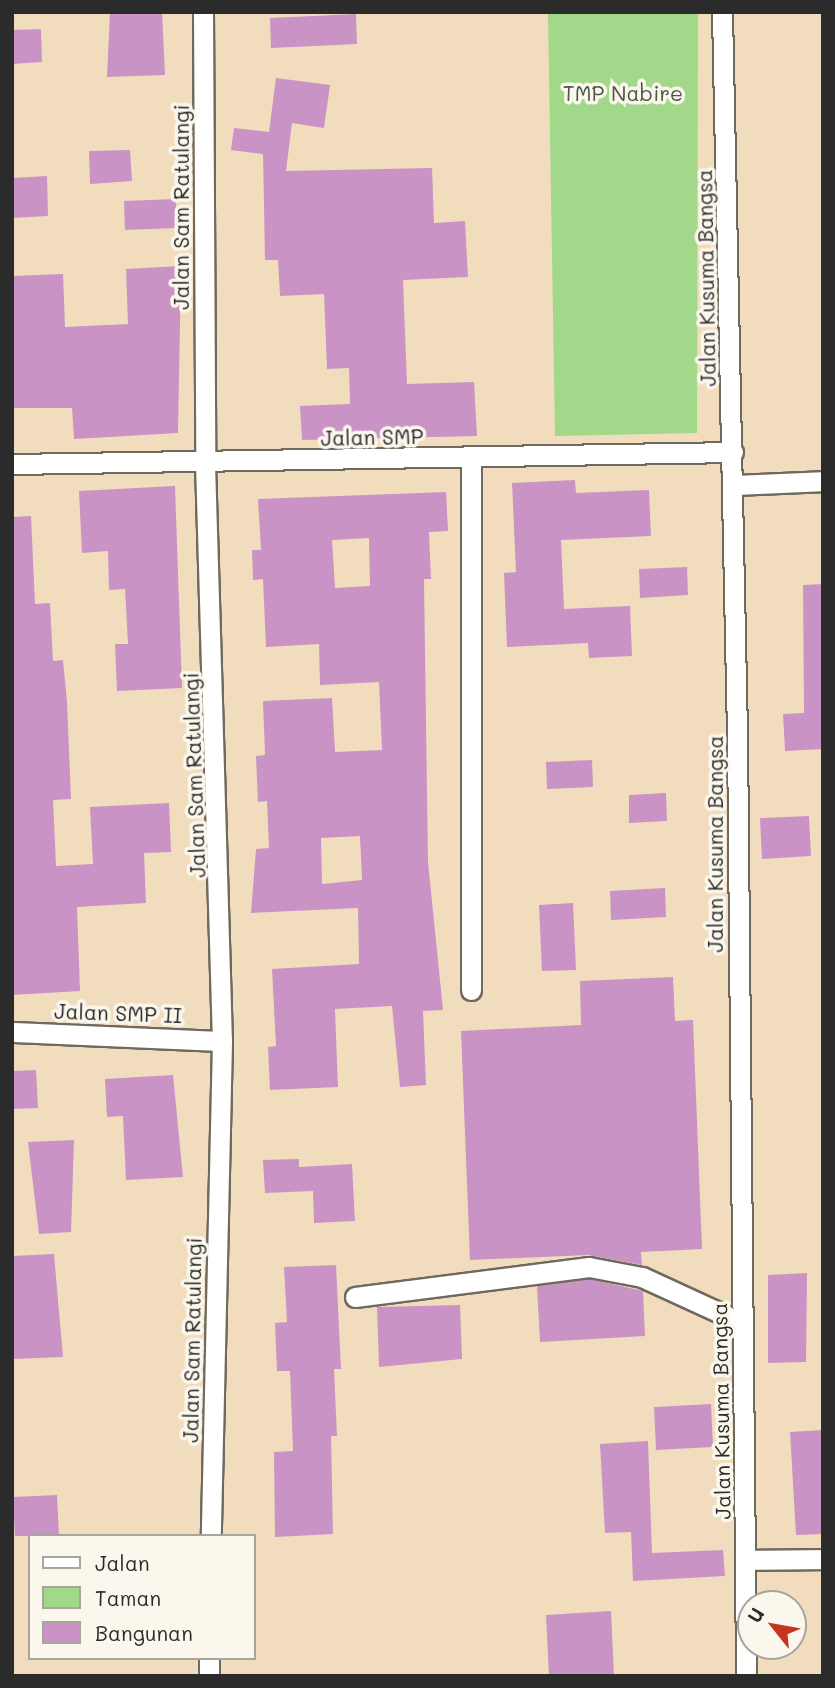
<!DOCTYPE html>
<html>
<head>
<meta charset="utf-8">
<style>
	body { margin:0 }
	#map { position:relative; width:835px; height:1688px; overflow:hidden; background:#f1ddbd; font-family:Mali,sans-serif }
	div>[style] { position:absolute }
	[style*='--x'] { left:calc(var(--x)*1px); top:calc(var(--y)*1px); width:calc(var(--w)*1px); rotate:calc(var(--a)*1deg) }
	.green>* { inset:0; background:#a1d88a }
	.building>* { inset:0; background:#ca93c6 }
	.roads { filter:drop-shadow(2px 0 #70695e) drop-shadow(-2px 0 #70695e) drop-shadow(0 2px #70695e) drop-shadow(0 -2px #70695e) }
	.minor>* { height:19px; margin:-9.5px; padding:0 9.5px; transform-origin:9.5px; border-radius:9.5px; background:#fff }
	span { translate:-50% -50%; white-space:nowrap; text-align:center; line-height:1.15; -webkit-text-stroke:7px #fbf7ec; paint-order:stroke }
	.park-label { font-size:21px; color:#485643 }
	.street-label { font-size:21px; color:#2b2b2b }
	.frame { position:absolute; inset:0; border:14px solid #2b2b2b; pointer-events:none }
	.legend { position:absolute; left:28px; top:1534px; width:228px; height:126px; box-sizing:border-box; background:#fbf7ec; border:2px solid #a8a59f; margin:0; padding:9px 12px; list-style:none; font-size:21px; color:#2b2b2b }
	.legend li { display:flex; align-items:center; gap:14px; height:35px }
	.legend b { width:35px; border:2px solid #a8a59f }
	.north { position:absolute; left:737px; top:1590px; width:70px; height:70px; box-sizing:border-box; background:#fbf7ec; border:2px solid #a8a59f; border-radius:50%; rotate:301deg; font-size:19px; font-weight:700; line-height:28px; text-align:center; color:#2b2b2b }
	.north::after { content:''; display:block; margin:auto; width:24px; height:32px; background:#c8321e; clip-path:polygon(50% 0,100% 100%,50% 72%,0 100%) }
</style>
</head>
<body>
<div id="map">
	<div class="green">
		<div style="clip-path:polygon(548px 12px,698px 12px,697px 433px,555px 436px)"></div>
	</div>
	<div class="building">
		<div style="clip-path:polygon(110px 12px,162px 12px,165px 75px,107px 77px)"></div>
		<div style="clip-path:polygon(356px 14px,357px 44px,271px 48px,270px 18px)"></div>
		<div style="clip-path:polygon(41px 29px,42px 62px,12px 64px,12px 30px)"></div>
		<div style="clip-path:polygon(276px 78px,330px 85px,324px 128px,292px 123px,286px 171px,432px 168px,434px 223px,465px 221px,468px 277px,403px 280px,407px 384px,474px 382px,477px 436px,302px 440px,300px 406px,350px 404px,349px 368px,327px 369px,324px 294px,280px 296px,278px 260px,265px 260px,263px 154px,231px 150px,234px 128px,269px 132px)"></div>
		<div style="clip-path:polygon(130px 150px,132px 181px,90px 184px,89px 151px)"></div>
		<div style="clip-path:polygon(47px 176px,48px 216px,12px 218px,12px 178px)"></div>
		<div style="clip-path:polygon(176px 199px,177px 228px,125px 230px,124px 201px)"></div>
		<div style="clip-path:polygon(181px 266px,178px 433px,74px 439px,72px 408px,12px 408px,12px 276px,63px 274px,65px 327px,128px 324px,126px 269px)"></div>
		<div style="clip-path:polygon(575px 480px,576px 493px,649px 490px,651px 536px,561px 540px,564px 609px,630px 606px,632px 656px,589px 658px,588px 643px,507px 647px,504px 573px,516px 572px,512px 483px)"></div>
		<div style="clip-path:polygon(175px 486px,182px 688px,117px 691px,115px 644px,128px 644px,125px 589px,109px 590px,108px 551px,82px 553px,79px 491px)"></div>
		<div style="clip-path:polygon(evenodd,446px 492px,448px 531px,429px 532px,431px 579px,424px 579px,428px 862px,443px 1010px,423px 1011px,426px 1085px,400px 1087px,392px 1006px,335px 1009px,338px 1087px,270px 1090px,268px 1047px,276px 1046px,272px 969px,359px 964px,358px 908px,251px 913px,256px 849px,269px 848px,267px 801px,258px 802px,256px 756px,265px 755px,263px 701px,332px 698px,335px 752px,382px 750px,379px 682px,320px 685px,319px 644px,266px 647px,263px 579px,253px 580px,252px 550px,261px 550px,258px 499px,446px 492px,369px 538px,370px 586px,335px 588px,332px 540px,369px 538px,446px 492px,360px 836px,362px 880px,322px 884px,321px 838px,360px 836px)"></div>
		<div style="clip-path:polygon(31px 516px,35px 604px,50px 603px,53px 661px,63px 660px,67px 702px,71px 799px,53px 800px,56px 866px,93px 864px,90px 807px,169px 803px,171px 852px,144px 853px,146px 903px,77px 907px,80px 991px,12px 995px,12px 517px)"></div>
		<div style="clip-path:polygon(687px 567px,688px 595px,640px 598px,639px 569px)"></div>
		<div style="clip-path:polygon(823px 584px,823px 749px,785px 751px,783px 714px,804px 713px,803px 585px)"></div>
		<div style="clip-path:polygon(592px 760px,593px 787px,547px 789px,546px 762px)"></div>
		<div style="clip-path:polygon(666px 793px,667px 821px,629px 823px,629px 795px)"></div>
		<div style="clip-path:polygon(809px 816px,811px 856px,762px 859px,760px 818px)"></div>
		<div style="clip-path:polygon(665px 888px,666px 917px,611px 920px,610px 891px)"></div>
		<div style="clip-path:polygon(573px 903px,576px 970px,542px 971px,539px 905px)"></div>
		<div style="clip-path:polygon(673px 977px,675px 1021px,693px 1020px,702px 1249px,641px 1252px,642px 1265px,588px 1255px,470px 1260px,461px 1031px,581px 1025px,580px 981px)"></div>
		<div style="clip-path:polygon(36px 1070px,38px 1108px,12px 1109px,12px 1071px)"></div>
		<div style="clip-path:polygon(173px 1075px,183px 1177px,126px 1180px,123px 1116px,107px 1117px,105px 1079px)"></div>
		<div style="clip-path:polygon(74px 1140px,71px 1232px,39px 1234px,28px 1142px)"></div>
		<div style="clip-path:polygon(299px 1159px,299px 1167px,352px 1164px,355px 1221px,314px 1223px,313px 1191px,265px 1193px,263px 1160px)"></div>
		<div style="clip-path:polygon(54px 1254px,63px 1357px,12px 1359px,12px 1256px)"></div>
		<div style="clip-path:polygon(336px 1265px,341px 1369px,334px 1369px,337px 1436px,331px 1436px,333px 1534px,275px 1537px,274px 1452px,293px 1451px,290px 1371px,277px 1371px,275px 1323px,287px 1322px,284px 1267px)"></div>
		<div style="clip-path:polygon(807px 1273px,806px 1362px,768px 1363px,768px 1275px)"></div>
		<div style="clip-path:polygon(589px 1279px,643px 1291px,645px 1336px,540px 1342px,537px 1286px)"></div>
		<div style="clip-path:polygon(460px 1305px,462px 1359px,379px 1367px,377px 1307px)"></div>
		<div style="clip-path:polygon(711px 1404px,713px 1447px,656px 1450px,654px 1407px)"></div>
		<div style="clip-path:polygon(823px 1430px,823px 1534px,796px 1535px,790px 1432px)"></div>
		<div style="clip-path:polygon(648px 1441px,652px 1553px,723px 1550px,725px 1576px,633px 1581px,631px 1532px,605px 1533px,600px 1444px)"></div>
		<div style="clip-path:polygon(57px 1495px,59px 1536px,15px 1536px,13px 1497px)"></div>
		<div style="clip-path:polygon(611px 1611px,614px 1676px,549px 1676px,546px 1615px)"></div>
	</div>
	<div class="roads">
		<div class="minor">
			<div style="--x:203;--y:12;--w:451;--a:89.7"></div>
			<div style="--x:205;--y:463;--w:578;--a:88.32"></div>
			<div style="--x:222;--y:1041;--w:495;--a:91.3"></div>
			<div style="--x:722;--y:12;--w:722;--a:88.81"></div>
			<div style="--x:737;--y:734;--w:942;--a:89.45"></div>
			<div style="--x:471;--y:459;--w:531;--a:90"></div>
			<div style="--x:12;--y:464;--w:721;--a:-0.95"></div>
			<div style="--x:733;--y:485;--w:90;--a:-2.5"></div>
			<div style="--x:12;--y:1032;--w:210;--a:2.5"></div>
			<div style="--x:355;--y:1297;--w:236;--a:-7.3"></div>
			<div style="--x:589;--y:1267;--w:54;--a:10.7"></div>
			<div style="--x:642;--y:1277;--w:110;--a:24.7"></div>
			<div style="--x:745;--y:1560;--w:78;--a:-0.7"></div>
			<div style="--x:209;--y:1676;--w:18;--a:-90"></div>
		</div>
	</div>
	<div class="park-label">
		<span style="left:623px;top:93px">TMP Nabire</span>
	</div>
	<div class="street-label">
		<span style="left:181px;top:207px;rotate:-90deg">Jalan Sam Ratulangi</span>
		<span style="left:706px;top:278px;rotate:-91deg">Jalan Kusuma Bangsa</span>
		<span style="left:372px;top:437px;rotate:-1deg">Jalan SMP</span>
		<span style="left:194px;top:775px;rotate:-92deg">Jalan Sam Ratulangi</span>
		<span style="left:715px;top:844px;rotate:-90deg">Jalan Kusuma Bangsa</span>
		<span style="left:118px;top:1013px;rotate:2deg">Jalan SMP II</span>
		<span style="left:192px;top:1340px;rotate:-89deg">Jalan Sam Ratulangi</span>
		<span style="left:721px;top:1411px;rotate:-91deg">Jalan Kusuma Bangsa</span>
	</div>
	<div class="frame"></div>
	<ul class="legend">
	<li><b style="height:9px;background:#fff"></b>Jalan</li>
	<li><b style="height:19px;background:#a1d88a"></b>Taman</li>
	<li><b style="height:19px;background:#ca93c6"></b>Bangunan</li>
	</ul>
	<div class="north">U</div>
</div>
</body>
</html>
